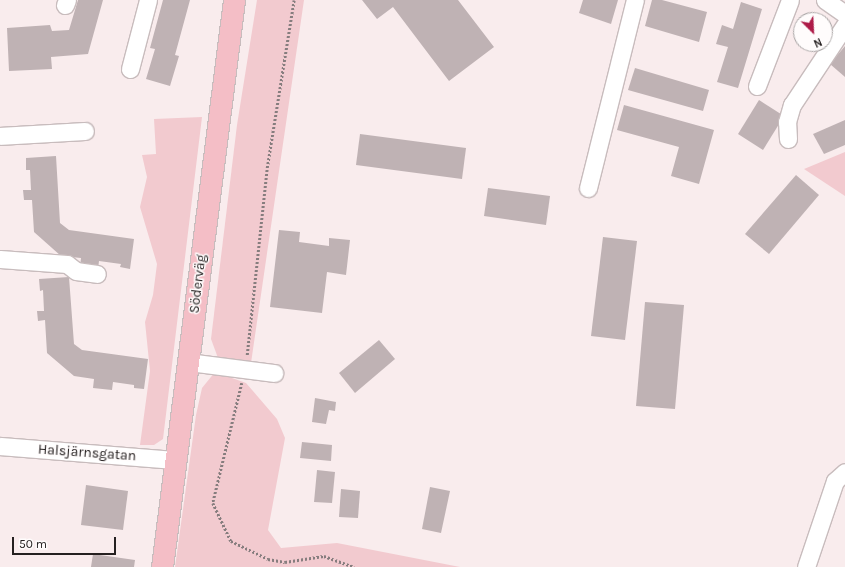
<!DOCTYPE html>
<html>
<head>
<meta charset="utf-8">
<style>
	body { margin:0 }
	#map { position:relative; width:845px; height:567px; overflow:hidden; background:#f9eced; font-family:Karla,sans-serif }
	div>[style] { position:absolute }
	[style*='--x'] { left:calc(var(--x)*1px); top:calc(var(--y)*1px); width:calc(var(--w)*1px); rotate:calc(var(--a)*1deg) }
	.green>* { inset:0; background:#f2cacf }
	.building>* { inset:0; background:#bfb2b4 }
	.path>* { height:2.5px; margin-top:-1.25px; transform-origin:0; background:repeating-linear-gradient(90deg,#867d7e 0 2px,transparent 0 4px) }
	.roads { filter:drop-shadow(1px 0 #c8bcbd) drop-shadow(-1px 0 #c8bcbd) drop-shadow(0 1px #c8bcbd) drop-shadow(0 -1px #c8bcbd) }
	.minor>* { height:17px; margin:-8.5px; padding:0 8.5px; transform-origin:8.5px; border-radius:8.5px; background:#fff }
	.major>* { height:21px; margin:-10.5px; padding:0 10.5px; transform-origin:10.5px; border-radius:10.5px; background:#f4bec6 }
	span { translate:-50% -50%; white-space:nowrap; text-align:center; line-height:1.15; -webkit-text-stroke:3px #fffcfc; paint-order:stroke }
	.street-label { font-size:14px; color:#252020 }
	.north { position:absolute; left:793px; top:12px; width:40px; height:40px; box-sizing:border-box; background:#fffcfc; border:1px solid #a8a4a4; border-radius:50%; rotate:156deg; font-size:11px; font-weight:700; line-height:16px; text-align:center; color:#252020 }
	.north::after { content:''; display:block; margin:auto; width:14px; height:18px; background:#ae1b48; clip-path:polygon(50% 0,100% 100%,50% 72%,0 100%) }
	.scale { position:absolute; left:12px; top:537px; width:104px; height:18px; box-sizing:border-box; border:2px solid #252020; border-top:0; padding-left:5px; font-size:12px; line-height:14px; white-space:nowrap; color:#252020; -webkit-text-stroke:3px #fffcfc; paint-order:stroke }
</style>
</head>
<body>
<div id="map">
	<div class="green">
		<div style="clip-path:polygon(257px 0,304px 0,251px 363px,218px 358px,211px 339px,237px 125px)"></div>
		<div style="clip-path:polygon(202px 117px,163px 439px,154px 445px,140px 445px,150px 371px,145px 322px,153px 295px,157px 264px,140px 207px,147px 177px,142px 155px,156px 154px,154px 119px)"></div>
		<div style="clip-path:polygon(845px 152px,845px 196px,804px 169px)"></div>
		<div style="clip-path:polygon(215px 372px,246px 383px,277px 419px,285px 438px,268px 530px,281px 548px,337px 543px,460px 567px,175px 567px,196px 415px,202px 388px)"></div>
	</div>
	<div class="building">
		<div style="clip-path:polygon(78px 0,103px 0,88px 54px,51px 57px,52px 69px,9px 71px,7px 28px,50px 25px,52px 31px,69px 30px)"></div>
		<div style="clip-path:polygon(163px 0,190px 0,175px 55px,179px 56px,170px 86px,146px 79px,155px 49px,150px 48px)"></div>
		<div style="clip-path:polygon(362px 0,458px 0,494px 47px,449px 81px,393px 7px,377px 19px)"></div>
		<div style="clip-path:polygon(583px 0,618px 0,611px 24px,579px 13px)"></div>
		<div style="clip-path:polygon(652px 0,662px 0,707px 12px,699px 42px,645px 26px)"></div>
		<div style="clip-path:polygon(741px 2px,762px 9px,738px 88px,717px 82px,728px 47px,716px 44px,722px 25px,733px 29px)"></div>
		<div style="clip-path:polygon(845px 46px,845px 77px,830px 64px)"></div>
		<div style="clip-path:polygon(635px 68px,709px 90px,703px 111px,628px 90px)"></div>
		<div style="clip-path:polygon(759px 100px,784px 116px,763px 150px,738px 134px)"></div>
		<div style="clip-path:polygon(624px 105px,714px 130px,699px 184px,671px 176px,679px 147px,617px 130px)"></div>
		<div style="clip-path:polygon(845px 120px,845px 145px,824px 154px,813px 134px)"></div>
		<div style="clip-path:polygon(360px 134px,466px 148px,462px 179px,356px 165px)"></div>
		<div style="clip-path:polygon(56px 156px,60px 223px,69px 230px,134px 239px,130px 269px,120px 267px,121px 264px,99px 261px,98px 269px,80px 267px,81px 258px,61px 256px,34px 232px,32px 200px,24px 200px,23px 190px,31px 190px,30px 170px,26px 170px,26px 158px)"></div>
		<div style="clip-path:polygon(796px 175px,819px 195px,769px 254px,745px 234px)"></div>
		<div style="clip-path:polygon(488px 188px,550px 196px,546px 225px,484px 216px)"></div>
		<div style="clip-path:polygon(279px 230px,300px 232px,299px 242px,329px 246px,329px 238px,350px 240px,346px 275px,327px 272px,322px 313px,270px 307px)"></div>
		<div style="clip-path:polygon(603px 237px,637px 241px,625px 340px,591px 336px)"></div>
		<div style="clip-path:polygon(69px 277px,74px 344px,82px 350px,148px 359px,144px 389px,134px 388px,134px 385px,113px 382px,112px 390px,93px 388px,94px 379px,74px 376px,47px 353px,45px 320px,38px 321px,37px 311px,44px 311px,43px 290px,40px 291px,39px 279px)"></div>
		<div style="clip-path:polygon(645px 302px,684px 305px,675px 409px,636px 406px)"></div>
		<div style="clip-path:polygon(379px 340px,395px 359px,355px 393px,339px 373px)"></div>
		<div style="clip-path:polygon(315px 398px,336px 402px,335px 411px,329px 410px,326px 424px,312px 422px)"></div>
		<div style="clip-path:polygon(302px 442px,332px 445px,331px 461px,300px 458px)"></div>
		<div style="clip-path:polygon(317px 470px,335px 472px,332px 503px,314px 502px)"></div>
		<div style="clip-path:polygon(86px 485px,128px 491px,123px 530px,81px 525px)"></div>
		<div style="clip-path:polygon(430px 487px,450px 491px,441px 533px,422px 529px)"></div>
		<div style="clip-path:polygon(341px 489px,360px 491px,358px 518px,339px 517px)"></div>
		<div style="clip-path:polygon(93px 554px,135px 560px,134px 567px,91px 567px)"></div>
	</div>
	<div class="path">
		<div style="--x:247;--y:355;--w:188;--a:-83.9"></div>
		<div style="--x:267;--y:168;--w:170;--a:-80.9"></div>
		<div style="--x:242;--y:383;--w:123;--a:103.6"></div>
		<div style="--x:213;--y:503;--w:42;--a:64.7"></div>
		<div style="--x:231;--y:541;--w:41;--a:25.9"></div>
		<div style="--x:268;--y:559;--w:17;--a:10"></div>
		<div style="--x:285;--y:562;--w:39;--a:-9"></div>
		<div style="--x:324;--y:556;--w:32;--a:20"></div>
	</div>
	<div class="roads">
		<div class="minor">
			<div style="--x:825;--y:0;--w:24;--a:35"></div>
			<div style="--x:65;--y:5;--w:5;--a:-68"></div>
			<div style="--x:130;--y:69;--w:71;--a:-75.4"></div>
			<div style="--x:757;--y:86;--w:92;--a:-69"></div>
			<div style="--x:0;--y:136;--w:85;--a:-3.4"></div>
			<div style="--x:788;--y:139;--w:17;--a:-93"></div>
			<div style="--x:787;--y:122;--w:18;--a:-74"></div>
			<div style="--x:792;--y:105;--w:96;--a:-56.5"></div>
			<div style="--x:588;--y:188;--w:194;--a:-76"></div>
			<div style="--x:0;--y:259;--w:67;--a:4.3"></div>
			<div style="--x:67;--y:264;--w:11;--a:38"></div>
			<div style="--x:76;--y:271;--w:21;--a:8"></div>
			<div style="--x:188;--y:362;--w:87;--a:7.3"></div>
			<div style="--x:0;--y:446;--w:176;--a:4.6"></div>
			<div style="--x:806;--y:567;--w:91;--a:-71.4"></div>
			<div style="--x:835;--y:481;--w:13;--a:-42"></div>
		</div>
		<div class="major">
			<div style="--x:162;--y:567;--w:572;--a:-82.76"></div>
		</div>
	</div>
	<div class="street-label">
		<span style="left:198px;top:284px;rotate:-83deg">Söderväg</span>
		<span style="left:87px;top:453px;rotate:4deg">Halsjärnsgatan</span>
	</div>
	<div class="north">N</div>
	<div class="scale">50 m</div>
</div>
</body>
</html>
